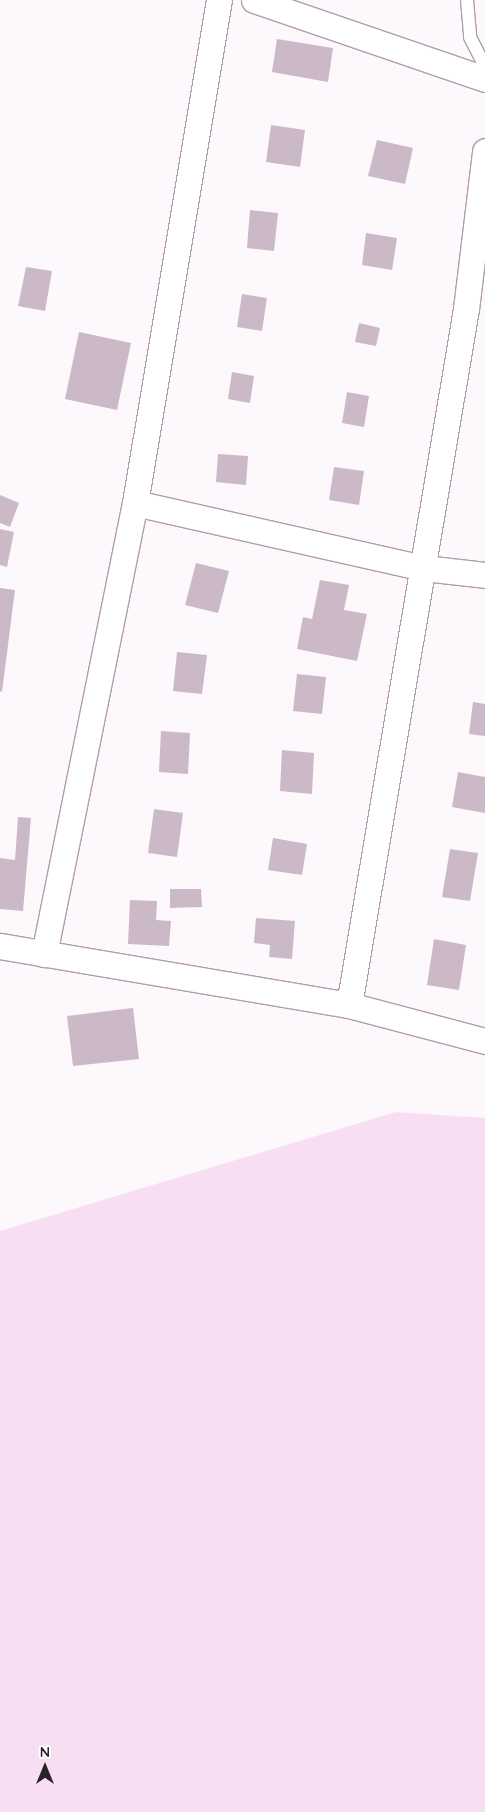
<!DOCTYPE html>
<html>
<head>
<meta charset="utf-8">
<style>
	body { margin:0 }
	#map { position:relative; width:485px; height:1812px; overflow:hidden; background:#fcf8fb; font-family:Quicksand,sans-serif }
	div>[style] { position:absolute }
	[style*='--x'] { left:calc(var(--x)*1px); top:calc(var(--y)*1px); width:calc(var(--w)*1px); rotate:calc(var(--a)*1deg) }
	.green>* { inset:0; background:#f8def2 }
	.building>* { inset:0; background:#ccb9c8 }
	.roads { filter:drop-shadow(1px 0 #b09dac) drop-shadow(-1px 0 #b09dac) drop-shadow(0 1px #b09dac) drop-shadow(0 -1px #b09dac) }
	.service>* { height:12px; margin:-6px; padding:0 6px; transform-origin:6px; border-radius:6px; background:#fff }
	.minor>* { height:25px; margin:-12.5px; padding:0 12.5px; transform-origin:12.5px; border-radius:12.5px; background:#fff }
	span { translate:-50% -50%; white-space:nowrap; text-align:center; line-height:1.15; -webkit-text-stroke:4.5px #fff; paint-order:stroke }
	.north { position:absolute; left:20px; top:1742px; width:50px; height:50px; -webkit-text-stroke:4px #fff; paint-order:stroke; rotate:0deg; font-size:14px; font-weight:700; line-height:20px; text-align:center; color:#292228 }
	.north::after { content:''; display:block; margin:auto; width:18px; height:22px; background:#292228; clip-path:polygon(50% 0,100% 100%,50% 72%,0 100%) }
</style>
</head>
<body>
<div id="map">
	<div class="green">
		<div style="clip-path:polygon(396px 1112px,485px 1118px,485px 1812px,0 1812px,0 1231px)"></div>
	</div>
	<div class="building">
		<div style="clip-path:polygon(277px 39px,333px 48px,328px 82px,272px 72px)"></div>
		<div style="clip-path:polygon(271px 125px,305px 130px,300px 167px,266px 162px)"></div>
		<div style="clip-path:polygon(377px 140px,413px 148px,405px 184px,368px 176px)"></div>
		<div style="clip-path:polygon(250px 210px,278px 213px,274px 251px,247px 248px)"></div>
		<div style="clip-path:polygon(366px 233px,397px 238px,392px 270px,362px 265px)"></div>
		<div style="clip-path:polygon(26px 267px,52px 271px,45px 311px,18px 306px)"></div>
		<div style="clip-path:polygon(242px 294px,267px 298px,262px 331px,237px 327px)"></div>
		<div style="clip-path:polygon(359px 323px,380px 328px,376px 346px,355px 342px)"></div>
		<div style="clip-path:polygon(79px 332px,131px 343px,117px 410px,65px 399px)"></div>
		<div style="clip-path:polygon(232px 372px,254px 376px,250px 403px,228px 399px)"></div>
		<div style="clip-path:polygon(347px 392px,369px 396px,364px 427px,342px 423px)"></div>
		<div style="clip-path:polygon(218px 454px,248px 456px,246px 485px,216px 482px)"></div>
		<div style="clip-path:polygon(334px 467px,364px 471px,359px 505px,329px 500px)"></div>
		<div style="clip-path:polygon(0 495px,19px 503px,10px 527px,0 523px)"></div>
		<div style="clip-path:polygon(0 529px,14px 532px,7px 567px,0 565px)"></div>
		<div style="clip-path:polygon(196px 563px,229px 571px,218px 613px,185px 605px)"></div>
		<div style="clip-path:polygon(320px 580px,349px 585px,344px 610px,367px 614px,357px 661px,297px 649px,303px 617px,312px 619px)"></div>
		<div style="clip-path:polygon(0 588px,15px 590px,2px 692px,0 691px)"></div>
		<div style="clip-path:polygon(177px 652px,207px 655px,202px 694px,173px 691px)"></div>
		<div style="clip-path:polygon(297px 674px,326px 677px,322px 714px,293px 711px)"></div>
		<div style="clip-path:polygon(473px 702px,485px 704px,485px 736px,469px 734px)"></div>
		<div style="clip-path:polygon(161px 731px,190px 733px,188px 774px,159px 772px)"></div>
		<div style="clip-path:polygon(282px 750px,314px 753px,312px 794px,280px 791px)"></div>
		<div style="clip-path:polygon(458px 772px,485px 777px,485px 813px,452px 807px)"></div>
		<div style="clip-path:polygon(154px 809px,183px 813px,177px 857px,148px 853px)"></div>
		<div style="clip-path:polygon(18px 817px,31px 818px,23px 911px,0 909px,0 858px,15px 860px)"></div>
		<div style="clip-path:polygon(273px 838px,307px 844px,302px 875px,268px 870px)"></div>
		<div style="clip-path:polygon(450px 849px,478px 853px,470px 901px,442px 897px)"></div>
		<div style="clip-path:polygon(170px 889px,201px 889px,202px 907px,170px 908px)"></div>
		<div style="clip-path:polygon(130px 900px,157px 901px,156px 920px,171px 921px,169px 946px,128px 944px)"></div>
		<div style="clip-path:polygon(256px 918px,295px 921px,292px 959px,269px 957px,270px 945px,254px 943px)"></div>
		<div style="clip-path:polygon(434px 939px,466px 945px,459px 990px,427px 985px)"></div>
		<div style="clip-path:polygon(133px 1008px,139px 1059px,73px 1066px,67px 1016px)"></div>
	</div>
	<div class="roads">
		<div class="service">
			<div style="--x:467;--y:0;--w:37;--a:85"></div>
			<div style="--x:470;--y:37;--w:33;--a:63"></div>
		</div>
		<div class="minor">
			<div style="--x:254;--y:0;--w:244;--a:18.9"></div>
			<div style="--x:135;--y:503;--w:296;--a:12.7"></div>
			<div style="--x:424;--y:568;--w:61;--a:6.5"></div>
			<div style="--x:0;--y:946;--w:354;--a:9.6"></div>
			<div style="--x:349;--y:1005;--w:141;--a:14.8"></div>
			<div style="--x:44;--y:954;--w:460;--a:-78.6"></div>
			<div style="--x:135;--y:503;--w:510;--a:-80.52"></div>
			<div style="--x:349;--y:1005;--w:706;--a:-80.46"></div>
			<div style="--x:466;--y:309;--w:159;--a:-83.1"></div>
		</div>
	</div>
	<div class="north">N</div>
</div>
</body>
</html>
